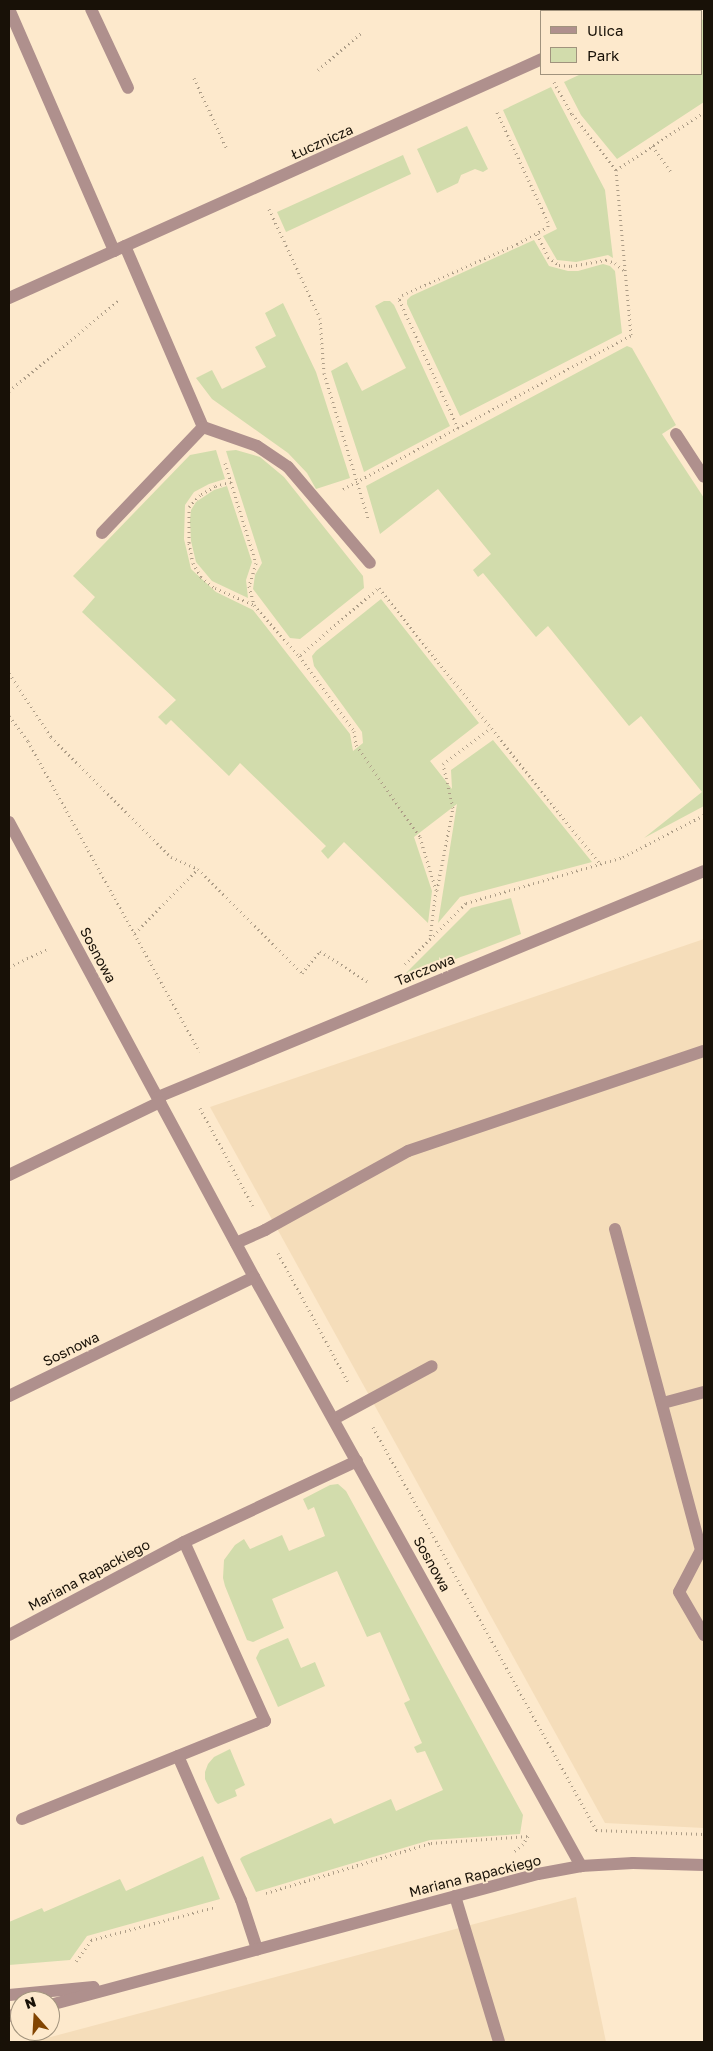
<!DOCTYPE html>
<html>
<head>
<meta charset="utf-8">
<style>
	body { margin:0 }
	#map { position:relative; width:713px; height:2051px; overflow:hidden; background:#fde9cc; font-family:"Golos Text",sans-serif }
	div>[style] { position:absolute }
	[style*='--x'] { left:calc(var(--x)*1px); top:calc(var(--y)*1px); width:calc(var(--w)*1px); rotate:calc(var(--a)*1deg) }
	.built>* { inset:0; background:#f5ddba }
	.green>* { inset:0; background:#d2dcac }
	.path>* { height:3px; margin-top:-1.5px; transform-origin:0; background:repeating-linear-gradient(90deg,#ad9d87 0 1px,transparent 0 5px) }
	.service>* { height:12px; margin:-6px; padding:0 6px; transform-origin:6px; border-radius:6px; background:#af908d }
	.minor>* { height:12px; margin:-6px; padding:0 6px; transform-origin:6px; border-radius:6px; background:#af908d }
	span { translate:-50% -50%; white-space:nowrap; text-align:center; line-height:1.15; -webkit-text-stroke:4px #fde9cc; paint-order:stroke }
	.street-label { font-size:14px; color:#181107 }
	.frame { position:absolute; inset:0; border:10px solid #181107; pointer-events:none }
	.legend { position:absolute; left:540px; top:10px; width:162px; height:65px; box-sizing:border-box; background:#fde9cc; border:1px solid #a1937d; margin:0; padding:6px 9px; list-style:none; font-size:15px; color:#181107 }
	.legend li { display:flex; align-items:center; gap:10px; height:25px }
	.legend b { width:25px; border:1px solid #a1937d }
	.north { position:absolute; left:10px; top:1991px; width:50px; height:50px; box-sizing:border-box; background:#fde9cc; border:1px solid #a1937d; border-radius:50%; rotate:341deg; font-size:14px; font-weight:700; line-height:20px; text-align:center; color:#181107 }
	.north::after { content:''; display:block; margin:auto; width:18px; height:22px; background:#824502; clip-path:polygon(50% 0,100% 100%,50% 72%,0 100%) }
</style>
</head>
<body>
<div id="map">
	<div class="built">
		<div style="clip-path:polygon(704px 939px,704px 1828px,605px 1823px,210px 1107px)"></div>
		<div style="clip-path:polygon(576px 1897px,606px 2042px,32px 2042px)"></div>
	</div>
	<div class="green">
		<div style="clip-path:polygon(704px 19px,704px 102px,617px 159px,581px 115px,564px 82px,581px 74px,702px 74px,702px 20px)"></div>
		<div style="clip-path:polygon(551px 87px,605px 190px,613px 258px,608px 255px,576px 262px,557px 260px,543px 236px,557px 229px,503px 110px)"></div>
		<div style="clip-path:polygon(467px 126px,488px 169px,483px 172px,475px 169px,461px 175px,458px 183px,437px 193px,417px 149px)"></div>
		<div style="clip-path:polygon(403px 155px,411px 174px,286px 232px,277px 212px)"></div>
		<div style="clip-path:polygon(534px 240px,549px 266px,568px 271px,578px 271px,603px 264px,610px 266px,615px 271px,622px 333px,460px 416px,407px 304px,407px 300px,411px 296px)"></div>
		<div style="clip-path:polygon(384px 301px,390px 301px,394px 305px,450px 426px,364px 472px,331px 371px,347px 362px,362px 391px,406px 368px,375px 306px)"></div>
		<div style="clip-path:polygon(283px 303px,316px 372px,350px 478px,316px 489px,307px 473px,288px 453px,212px 399px,196px 378px,212px 370px,222px 389px,266px 367px,255px 347px,276px 336px,265px 313px)"></div>
		<div style="clip-path:polygon(627px 346px,632px 348px,676px 425px,662px 434px,704px 498px,704px 806px,644px 838px,702px 792px,641px 716px,629px 726px,548px 626px,536px 637px,483px 573px,478px 577px,473px 570px,491px 554px,438px 489px,380px 534px,366px 486px)"></div>
		<div style="clip-path:polygon(216px 450px,225px 479px,209px 484px,194px 492px,185px 505px,184px 539px,191px 569px,216px 592px,253px 610px,350px 734px,353px 751px,363px 743px,362px 732px,314px 666px,312px 656px,316px 651px,381px 599px,479px 723px,430px 761px,452px 789px,451px 770px,493px 740px,592px 862px,460px 897px,438px 923px,457px 804px,414px 837px,432px 891px,428px 923px,344px 842px,328px 859px,321px 851px,326px 846px,240px 763px,229px 776px,171px 720px,166px 725px,158px 717px,176px 700px,82px 612px,95px 597px,73px 576px,190px 455px)"></div>
		<div style="clip-path:polygon(236px 450px,260px 457px,284px 477px,363px 576px,364px 588px,300px 639px,290px 638px,253px 589px,255px 575px,262px 563px,226px 451px)"></div>
		<div style="clip-path:polygon(227px 486px,252px 562px,246px 580px,248px 598px,212px 581px,196px 562px,191px 541px,190px 521px,191px 510px,196px 502px,214px 490px)"></div>
		<div style="clip-path:polygon(511px 898px,521px 934px,398px 981px,471px 908px)"></div>
		<div style="clip-path:polygon(338px 1484px,346px 1491px,523px 1815px,520px 1834px,430px 1840px,256px 1892px,240px 1859px,242px 1857px,331px 1818px,334px 1824px,391px 1799px,396px 1811px,443px 1790px,425px 1751px,417px 1753px,414px 1747px,422px 1743px,404px 1703px,410px 1700px,380px 1632px,367px 1637px,337px 1571px,272px 1599px,284px 1628px,253px 1642px,247px 1640px,225px 1586px,223px 1578px,224px 1560px,235px 1545px,244px 1539px,250px 1549px,282px 1535px,289px 1551px,325px 1536px,314px 1507px,308px 1510px,303px 1499px,330px 1485px)"></div>
		<div style="clip-path:polygon(288px 1638px,301px 1668px,315px 1662px,325px 1686px,278px 1707px,256px 1658px,260px 1650px)"></div>
		<div style="clip-path:polygon(230px 1749px,245px 1785px,235px 1790px,237px 1796px,218px 1804px,215px 1801px,205px 1779px,205px 1772px,208px 1764px,214px 1757px)"></div>
		<div style="clip-path:polygon(203px 1856px,220px 1899px,87px 1936px,70px 1960px,9px 1965px,9px 1922px,42px 1908px,44px 1912px,120px 1879px,126px 1891px)"></div>
	</div>
	<div class="path">
		<div style="--x:695;--y:11;--w:6;--a:-18"></div>
		<div style="--x:318;--y:70;--w:58;--a:-40.8"></div>
		<div style="--x:194;--y:78;--w:78;--a:65.1"></div>
		<div style="--x:554;--y:82;--w:37;--a:61"></div>
		<div style="--x:572;--y:114;--w:71;--a:51.8"></div>
		<div style="--x:652;--y:146;--w:34;--a:54"></div>
		<div style="--x:269;--y:209;--w:120;--a:64.9"></div>
		<div style="--x:320;--y:318;--w:55;--a:85.8"></div>
		<div style="--x:324;--y:373;--w:152;--a:73.1"></div>
		<div style="--x:537;--y:234;--w:25;--a:64"></div>
		<div style="--x:548;--y:257;--w:14;--a:36"></div>
		<div style="--x:559;--y:265;--w:12;--a:5"></div>
		<div style="--x:571;--y:266;--w:36;--a:-10"></div>
		<div style="--x:606;--y:260;--w:9;--a:18"></div>
		<div style="--x:615;--y:263;--w:13;--a:39"></div>
		<div style="--x:9;--y:391;--w:143;--a:-39.6"></div>
		<div style="--x:458;--y:428;--w:142;--a:-114.6"></div>
		<div style="--x:399;--y:299;--w:5;--a:-53"></div>
		<div style="--x:402;--y:295;--w:126;--a:-23.9"></div>
		<div style="--x:517;--y:244;--w:35;--a:-29"></div>
		<div style="--x:548;--y:227;--w:5;--a:-90"></div>
		<div style="--x:548;--y:222;--w:123;--a:-114.9"></div>
		<div style="--x:225;--y:463;--w:105;--a:72.8"></div>
		<div style="--x:256;--y:563;--w:24;--a:107"></div>
		<div style="--x:249;--y:586;--w:20;--a:75"></div>
		<div style="--x:254;--y:605;--w:68;--a:48.6"></div>
		<div style="--x:231;--y:482;--w:16;--a:166"></div>
		<div style="--x:215;--y:486;--w:17;--a:149"></div>
		<div style="--x:200;--y:495;--w:16;--a:133"></div>
		<div style="--x:189;--y:507;--w:36;--a:90"></div>
		<div style="--x:189;--y:543;--w:20;--a:79"></div>
		<div style="--x:193;--y:563;--w:16;--a:60"></div>
		<div style="--x:201;--y:577;--w:18;--a:38"></div>
		<div style="--x:215;--y:588;--w:43;--a:23.6"></div>
		<div style="--x:343;--y:489;--w:327;--a:-28.1"></div>
		<div style="--x:631;--y:335;--w:166;--a:-95.2"></div>
		<div style="--x:616;--y:170;--w:105;--a:-33.4"></div>
		<div style="--x:379;--y:588;--w:354;--a:51.3"></div>
		<div style="--x:377;--y:589;--w:103;--a:139.3"></div>
		<div style="--x:299;--y:656;--w:93;--a:53.7"></div>
		<div style="--x:354;--y:731;--w:14;--a:82"></div>
		<div style="--x:356;--y:745;--w:112;--a:55.2"></div>
		<div style="--x:420;--y:837;--w:55;--a:73.2"></div>
		<div style="--x:436;--y:890;--w:48;--a:97.1"></div>
		<div style="--x:9;--y:673;--w:77;--a:56.7"></div>
		<div style="--x:51;--y:737;--w:170;--a:45"></div>
		<div style="--x:171;--y:857;--w:30;--a:24"></div>
		<div style="--x:9;--y:716;--w:31;--a:53"></div>
		<div style="--x:28;--y:741;--w:355;--a:61.1"></div>
		<div style="--x:437;--y:890;--w:84;--a:-79"></div>
		<div style="--x:453;--y:808;--w:45;--a:-102.8"></div>
		<div style="--x:443;--y:764;--w:60;--a:-36.9"></div>
		<div style="--x:135;--y:933;--w:90;--a:-45.5"></div>
		<div style="--x:198;--y:869;--w:147;--a:45"></div>
		<div style="--x:302;--y:973;--w:28;--a:-51"></div>
		<div style="--x:320;--y:951;--w:56;--a:32.6"></div>
		<div style="--x:405;--y:964;--w:86;--a:-45"></div>
		<div style="--x:466;--y:903;--w:164;--a:-16.3"></div>
		<div style="--x:623;--y:857;--w:91;--a:-27.4"></div>
		<div style="--x:9;--y:967;--w:42;--a:-25.3"></div>
		<div style="--x:200;--y:1108;--w:111;--a:61.6"></div>
		<div style="--x:278;--y:1253;--w:147;--a:61.5"></div>
		<div style="--x:373;--y:1427;--w:461;--a:61"></div>
		<div style="--x:596;--y:1830;--w:108;--a:2.1"></div>
		<div style="--x:266;--y:1893;--w:172;--a:-16.9"></div>
		<div style="--x:431;--y:1843;--w:97;--a:-4.1"></div>
		<div style="--x:528;--y:1836;--w:9;--a:122"></div>
		<div style="--x:523;--y:1844;--w:13;--a:141"></div>
		<div style="--x:76;--y:1961;--w:26;--a:-54"></div>
		<div style="--x:91;--y:1940;--w:128;--a:-14.9"></div>
	</div>
	<div class="service">
		<div style="--x:91;--y:9;--w:87;--a:64.9"></div>
		<div style="--x:584;--y:9;--w:2;--a:63"></div>
		<div style="--x:615;--y:1229;--w:332;--a:75"></div>
		<div style="--x:701;--y:1550;--w:47;--a:117.6"></div>
		<div style="--x:679;--y:1592;--w:50;--a:59.8"></div>
		<div style="--x:236;--y:1243;--w:32;--a:-24"></div>
		<div style="--x:265;--y:1230;--w:163;--a:-28.9"></div>
		<div style="--x:408;--y:1151;--w:312;--a:-18.7"></div>
		<div style="--x:663;--y:1403;--w:42;--a:-15"></div>
		<div style="--x:334;--y:1419;--w:111;--a:-28.4"></div>
		<div style="--x:455;--y:1896;--w:152;--a:73.2"></div>
	</div>
	<div class="minor">
		<div style="--x:9;--y:9;--w:264;--a:66.5"></div>
		<div style="--x:645;--y:11;--w:6;--a:-18"></div>
		<div style="--x:125;--y:246;--w:197;--a:66.7"></div>
		<div style="--x:203;--y:427;--w:57;--a:19.4"></div>
		<div style="--x:257;--y:446;--w:37;--a:34"></div>
		<div style="--x:288;--y:467;--w:126;--a:49.5"></div>
		<div style="--x:9;--y:298;--w:584;--a:-24.15"></div>
		<div style="--x:676;--y:434;--w:51;--a:56.9"></div>
		<div style="--x:102;--y:533;--w:146;--a:-46.4"></div>
		<div style="--x:9;--y:822;--w:517;--a:61.7"></div>
		<div style="--x:254;--y:1277;--w:674;--a:60.96"></div>
		<div style="--x:158;--y:1097;--w:591;--a:-22.49"></div>
		<div style="--x:9;--y:1175;--w:168;--a:-25.8"></div>
		<div style="--x:9;--y:1396;--w:272;--a:-25.9"></div>
		<div style="--x:9;--y:1635;--w:198;--a:-28"></div>
		<div style="--x:184;--y:1542;--w:191;--a:-25.1"></div>
		<div style="--x:178;--y:1756;--w:157;--a:66.4"></div>
		<div style="--x:241;--y:1900;--w:52;--a:71.9"></div>
		<div style="--x:22;--y:1819;--w:262;--a:-22"></div>
		<div style="--x:265;--y:1721;--w:196;--a:-114.3"></div>
		<div style="--x:9;--y:1995;--w:85;--a:-5.4"></div>
		<div style="--x:50;--y:2005;--w:505;--a:-15.03"></div>
		<div style="--x:538;--y:1874;--w:44;--a:-10.5"></div>
		<div style="--x:581;--y:1866;--w:52;--a:-3.3"></div>
		<div style="--x:633;--y:1863;--w:71;--a:1.6"></div>
		<div style="--x:9;--y:2016;--w:11;--a:-15"></div>
	</div>
	<div class="street-label">
		<span style="left:322px;top:142px;rotate:-24deg">Łucznicza</span>
		<span style="left:98px;top:955px;rotate:62deg">Sosnowa</span>
		<span style="left:425px;top:970px;rotate:-22deg">Tarczowa</span>
		<span style="left:71px;top:1349px;rotate:-26deg">Sosnowa</span>
		<span style="left:432px;top:1564px;rotate:61deg">Sosnowa</span>
		<span style="left:89px;top:1575px;rotate:-28deg">Mariana Rapackiego</span>
		<span style="left:475px;top:1876px;rotate:-14deg">Mariana Rapackiego</span>
	</div>
	<div class="frame"></div>
	<ul class="legend">
	<li><b style="height:6px;background:#af908d"></b>Ulica</li>
	<li><b style="height:14px;background:#d2dcac"></b>Park</li>
	</ul>
	<div class="north">N</div>
</div>
</body>
</html>
